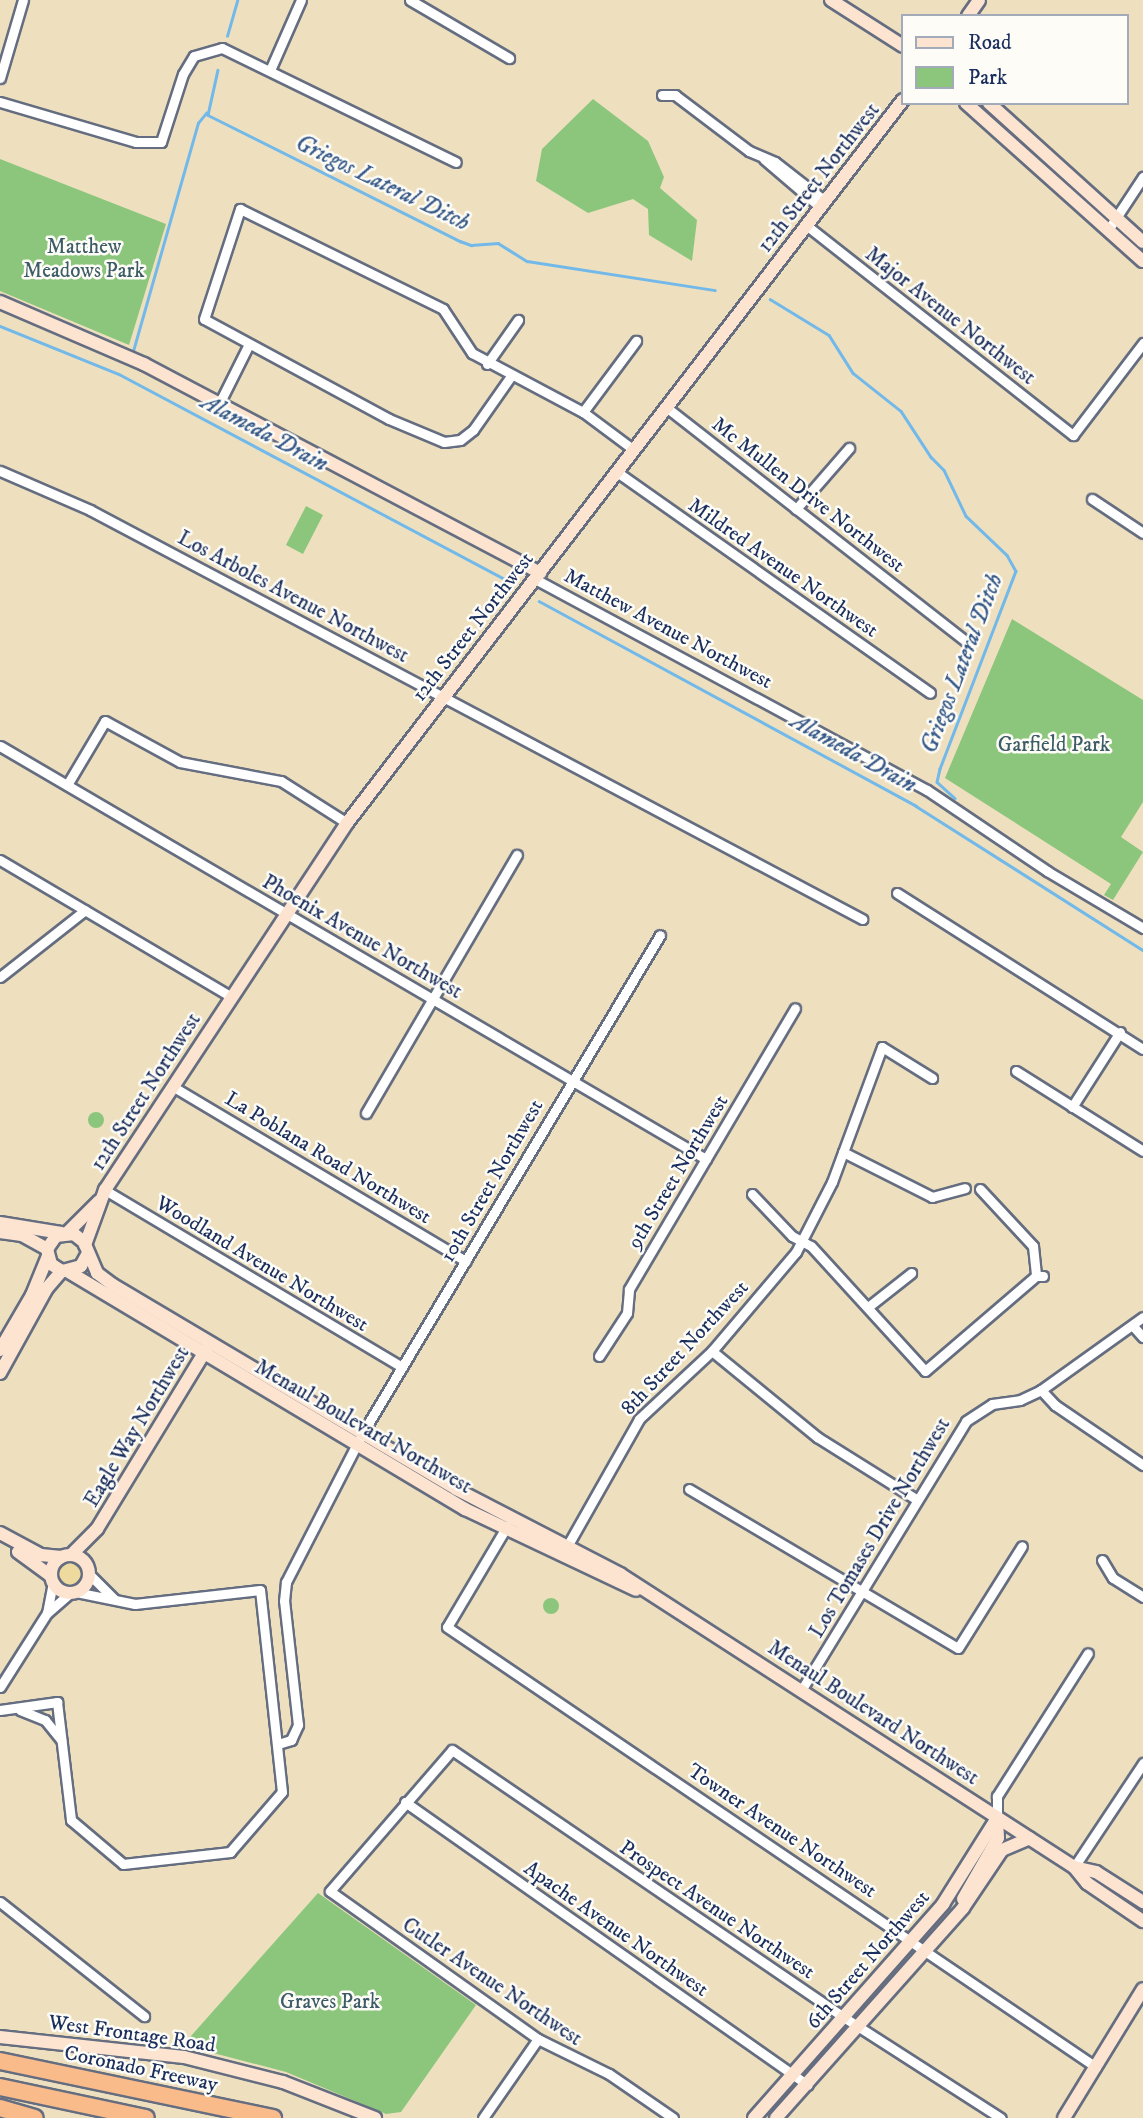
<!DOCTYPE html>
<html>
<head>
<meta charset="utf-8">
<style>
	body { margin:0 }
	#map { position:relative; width:1143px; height:2118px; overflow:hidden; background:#eee0bf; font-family:"IM FELL DW Pica",serif }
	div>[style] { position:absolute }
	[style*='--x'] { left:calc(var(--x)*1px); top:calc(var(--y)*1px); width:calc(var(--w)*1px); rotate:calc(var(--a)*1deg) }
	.green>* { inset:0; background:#8bc67c }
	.round { border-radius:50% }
	.sand>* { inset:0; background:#eeda9e }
	.stream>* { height:2.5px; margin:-1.25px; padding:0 1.25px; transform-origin:1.25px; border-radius:1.25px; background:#72b9ea }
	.roads { filter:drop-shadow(2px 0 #656d80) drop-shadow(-2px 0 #656d80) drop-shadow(0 2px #656d80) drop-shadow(0 -2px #656d80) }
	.street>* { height:9px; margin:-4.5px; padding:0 4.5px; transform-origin:4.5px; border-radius:4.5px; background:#fff }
	.secondary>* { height:12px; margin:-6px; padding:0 6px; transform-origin:6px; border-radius:6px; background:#fde4d1 }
	.secondary>.ring { margin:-6px; padding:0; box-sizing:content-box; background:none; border:12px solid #fde4d1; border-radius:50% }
	.highway>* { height:16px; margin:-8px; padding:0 8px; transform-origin:8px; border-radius:8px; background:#fabb8b }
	span { translate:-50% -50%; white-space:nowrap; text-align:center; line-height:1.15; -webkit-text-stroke:5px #fdfcf7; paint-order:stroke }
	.street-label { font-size:21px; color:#1b2f5e }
	.park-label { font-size:21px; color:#3d5c67 }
	.water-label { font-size:23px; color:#355888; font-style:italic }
	.legend { position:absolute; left:901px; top:14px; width:228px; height:91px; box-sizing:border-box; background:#fdfcf7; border:2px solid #a3aaba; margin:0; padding:9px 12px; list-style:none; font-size:21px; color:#1b2f5e }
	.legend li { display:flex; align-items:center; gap:14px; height:35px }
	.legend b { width:35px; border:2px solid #a3aaba }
</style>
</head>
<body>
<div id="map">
	<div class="green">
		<div style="clip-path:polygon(593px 99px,648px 141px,664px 177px,660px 188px,697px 220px,692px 261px,649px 235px,648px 209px,633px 199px,588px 213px,536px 181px,542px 149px)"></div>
		<div style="clip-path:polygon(0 159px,166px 224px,129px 345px,0 291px)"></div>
		<div style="clip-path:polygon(306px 506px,323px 515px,303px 554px,286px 545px)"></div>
		<div style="clip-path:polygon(1012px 619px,1143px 700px,1143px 802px,1121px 837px,1143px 852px,1113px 900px,1104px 895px,1111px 884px,945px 778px)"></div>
		<div class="round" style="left:88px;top:1112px;width:16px;height:16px"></div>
		<div class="round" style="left:543px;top:1598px;width:16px;height:16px"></div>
		<div style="clip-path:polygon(318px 1893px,476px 2005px,401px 2112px,386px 2114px,286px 2072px,183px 2045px)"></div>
	</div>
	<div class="sand">
		<div class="round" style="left:59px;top:1563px;width:22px;height:22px"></div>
	</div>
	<div class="stream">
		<div style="--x:227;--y:36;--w:37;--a:-74"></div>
		<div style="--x:218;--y:70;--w:46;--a:102.5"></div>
		<div style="--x:208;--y:115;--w:282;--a:26.6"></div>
		<div style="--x:460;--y:241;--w:12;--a:20"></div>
		<div style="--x:471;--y:245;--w:27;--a:-4"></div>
		<div style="--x:498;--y:243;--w:34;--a:32"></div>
		<div style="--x:527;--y:261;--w:190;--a:8.8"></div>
		<div style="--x:770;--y:299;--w:69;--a:31.4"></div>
		<div style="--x:829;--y:335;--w:45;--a:57.7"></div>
		<div style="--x:853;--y:373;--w:61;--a:38.4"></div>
		<div style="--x:901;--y:411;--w:55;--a:56.9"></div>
		<div style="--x:931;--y:457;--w:18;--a:45"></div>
		<div style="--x:944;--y:470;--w:51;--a:64.4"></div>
		<div style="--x:966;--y:516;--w:57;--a:43.6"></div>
		<div style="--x:1007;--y:555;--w:18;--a:61"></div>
		<div style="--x:1016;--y:571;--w:212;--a:111"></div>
		<div style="--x:940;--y:769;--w:13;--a:103"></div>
		<div style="--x:937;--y:782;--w:24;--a:42"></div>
		<div style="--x:0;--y:326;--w:128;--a:22"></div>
		<div style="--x:119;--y:374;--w:442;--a:28"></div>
		<div style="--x:133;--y:351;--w:237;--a:-74.1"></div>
		<div style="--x:198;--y:123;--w:13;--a:-51"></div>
		<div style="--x:539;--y:601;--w:429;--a:28.5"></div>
		<div style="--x:916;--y:806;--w:269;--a:32.4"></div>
	</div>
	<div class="roads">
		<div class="street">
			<div style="--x:410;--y:0;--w:115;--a:30.4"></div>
			<div style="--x:271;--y:68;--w:74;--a:-66.2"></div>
			<div style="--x:0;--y:78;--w:81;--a:-73.6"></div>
			<div style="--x:662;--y:95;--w:13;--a:0"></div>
			<div style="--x:675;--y:95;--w:93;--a:37.1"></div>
			<div style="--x:749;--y:151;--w:28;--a:23"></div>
			<div style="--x:775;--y:162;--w:63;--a:38"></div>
			<div style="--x:0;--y:102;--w:142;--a:16.4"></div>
			<div style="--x:136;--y:142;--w:25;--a:0"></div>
			<div style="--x:161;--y:142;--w:71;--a:-72.1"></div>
			<div style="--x:183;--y:74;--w:21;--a:-59"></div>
			<div style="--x:194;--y:56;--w:29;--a:-16"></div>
			<div style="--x:222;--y:48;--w:260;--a:26"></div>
			<div style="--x:764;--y:159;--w:74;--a:40.6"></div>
			<div style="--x:806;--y:225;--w:340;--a:38.2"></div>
			<div style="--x:1073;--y:435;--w:116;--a:-52.7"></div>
			<div style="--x:1108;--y:230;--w:64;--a:-56.6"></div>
			<div style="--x:487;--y:364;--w:54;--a:-54.8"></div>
			<div style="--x:511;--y:376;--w:66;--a:125.1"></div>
			<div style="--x:473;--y:430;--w:16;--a:142"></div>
			<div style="--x:460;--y:440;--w:16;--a:173"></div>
			<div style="--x:444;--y:442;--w:60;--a:-157.3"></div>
			<div style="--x:389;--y:419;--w:210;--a:-151.6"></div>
			<div style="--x:204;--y:319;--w:116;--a:-71.9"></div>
			<div style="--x:240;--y:209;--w:226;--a:26.2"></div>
			<div style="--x:443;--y:309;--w:53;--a:56.6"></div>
			<div style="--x:472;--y:353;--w:126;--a:28"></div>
			<div style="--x:583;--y:412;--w:64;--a:36.7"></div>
			<div style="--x:219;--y:404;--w:67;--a:-63.4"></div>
			<div style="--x:666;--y:407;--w:380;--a:38"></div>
			<div style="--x:583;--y:412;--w:89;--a:-53.3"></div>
			<div style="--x:0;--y:471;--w:98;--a:23.4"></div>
			<div style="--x:90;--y:510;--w:874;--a:27.91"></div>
			<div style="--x:617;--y:472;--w:383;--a:35.2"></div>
			<div style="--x:1092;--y:499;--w:61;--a:33.7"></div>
			<div style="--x:796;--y:509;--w:81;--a:-49"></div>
			<div style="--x:535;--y:579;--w:445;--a:28.3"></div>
			<div style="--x:927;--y:790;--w:145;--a:34"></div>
			<div style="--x:1047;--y:871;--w:112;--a:30.7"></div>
			<div style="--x:0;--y:746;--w:818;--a:30.33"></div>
			<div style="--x:67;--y:785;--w:74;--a:-59.3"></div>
			<div style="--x:105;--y:721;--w:85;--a:28.7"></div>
			<div style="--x:180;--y:762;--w:103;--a:10.7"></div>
			<div style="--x:281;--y:781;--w:78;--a:32.5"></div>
			<div style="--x:0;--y:860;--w:267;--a:30.6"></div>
			<div style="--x:897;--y:893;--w:291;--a:32.4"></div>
			<div style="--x:0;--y:977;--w:108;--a:-38.2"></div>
			<div style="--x:1016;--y:1071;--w:150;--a:32.2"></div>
			<div style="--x:172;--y:1086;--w:342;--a:30.8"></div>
			<div style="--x:1072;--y:1107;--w:89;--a:-57.4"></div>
			<div style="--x:366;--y:1113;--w:299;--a:-59.7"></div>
			<div style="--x:843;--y:1152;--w:100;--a:26.8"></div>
			<div style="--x:932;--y:1197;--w:34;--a:-15"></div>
			<div style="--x:980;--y:1189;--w:78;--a:47.1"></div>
			<div style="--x:1033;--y:1246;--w:30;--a:84"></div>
			<div style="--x:105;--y:1190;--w:346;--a:30.8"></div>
			<div style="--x:752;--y:1194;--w:58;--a:46.4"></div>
			<div style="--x:792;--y:1236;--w:21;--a:28"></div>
			<div style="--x:811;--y:1246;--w:169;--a:47.6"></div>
			<div style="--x:925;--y:1371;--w:146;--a:-40.6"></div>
			<div style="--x:1036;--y:1276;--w:7;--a:0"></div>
			<div style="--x:868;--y:1307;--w:55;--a:-38.3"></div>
			<div style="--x:1133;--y:1326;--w:15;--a:48"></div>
			<div style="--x:712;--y:1351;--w:136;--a:39.3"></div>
			<div style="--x:817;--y:1437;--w:117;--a:32.1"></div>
			<div style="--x:599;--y:1356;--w:51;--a:-56.9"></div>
			<div style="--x:627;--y:1313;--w:24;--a:-85"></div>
			<div style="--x:629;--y:1289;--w:326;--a:-59.4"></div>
			<div style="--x:1041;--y:1390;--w:21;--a:47"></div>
			<div style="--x:1055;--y:1405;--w:107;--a:34.3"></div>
			<div style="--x:689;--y:1489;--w:312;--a:30.6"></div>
			<div style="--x:958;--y:1648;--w:120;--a:-57.9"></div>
			<div style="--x:507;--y:1526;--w:117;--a:120.7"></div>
			<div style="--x:447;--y:1627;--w:784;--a:34.14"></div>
			<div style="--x:565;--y:1550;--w:150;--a:-60.5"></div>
			<div style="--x:639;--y:1419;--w:100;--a:-43"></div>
			<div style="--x:712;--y:1351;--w:130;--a:-49.7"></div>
			<div style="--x:796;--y:1252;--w:79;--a:-62.8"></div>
			<div style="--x:832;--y:1182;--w:144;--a:-69.7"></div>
			<div style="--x:882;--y:1047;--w:59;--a:31.8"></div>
			<div style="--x:1102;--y:1560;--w:21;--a:59"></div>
			<div style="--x:1113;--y:1578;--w:36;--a:32"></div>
			<div style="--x:89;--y:1574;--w:35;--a:45"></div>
			<div style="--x:47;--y:1613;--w:32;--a:-79"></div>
			<div style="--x:0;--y:1687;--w:88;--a:-57.6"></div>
			<div style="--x:47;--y:1613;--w:30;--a:-41"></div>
			<div style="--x:802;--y:1689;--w:314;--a:-58.5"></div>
			<div style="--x:966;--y:1421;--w:31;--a:-33"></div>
			<div style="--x:992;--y:1404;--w:28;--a:-8"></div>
			<div style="--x:1020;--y:1400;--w:23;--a:-25"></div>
			<div style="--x:1041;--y:1390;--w:125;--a:-35.6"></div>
			<div style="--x:0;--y:1710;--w:58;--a:-8"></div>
			<div style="--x:57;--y:1702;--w:119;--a:83.2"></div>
			<div style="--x:71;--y:1820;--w:68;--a:40.2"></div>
			<div style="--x:123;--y:1864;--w:108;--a:-6.4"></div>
			<div style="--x:230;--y:1852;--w:79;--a:-49.1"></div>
			<div style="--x:282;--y:1792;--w:203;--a:-96.2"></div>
			<div style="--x:260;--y:1590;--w:126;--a:173.6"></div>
			<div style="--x:135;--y:1604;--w:60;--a:-168.5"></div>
			<div style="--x:20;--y:1710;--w:27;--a:22"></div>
			<div style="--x:45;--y:1720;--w:26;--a:51"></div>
			<div style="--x:278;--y:1744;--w:14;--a:-17"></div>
			<div style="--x:291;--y:1740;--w:17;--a:-65"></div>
			<div style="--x:298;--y:1725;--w:125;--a:-96.4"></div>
			<div style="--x:284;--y:1601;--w:19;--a:-84"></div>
			<div style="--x:286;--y:1582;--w:166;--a:-62.8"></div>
			<div style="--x:362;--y:1434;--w:581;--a:-59.15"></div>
			<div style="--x:405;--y:1802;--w:492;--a:35.1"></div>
			<div style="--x:997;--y:1818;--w:22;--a:-90"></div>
			<div style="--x:997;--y:1796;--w:169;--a:-57.5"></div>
			<div style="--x:1074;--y:1867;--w:125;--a:-56.4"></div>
			<div style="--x:0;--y:1902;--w:184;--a:38.4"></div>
			<div style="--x:483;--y:2118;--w:96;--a:-55.2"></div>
			<div style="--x:673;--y:2118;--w:78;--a:-145.5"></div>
			<div style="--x:609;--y:2074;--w:79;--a:-153.8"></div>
			<div style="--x:538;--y:2039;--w:255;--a:-144.6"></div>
			<div style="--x:330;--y:1891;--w:186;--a:-49.1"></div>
			<div style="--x:452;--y:1750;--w:476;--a:34.3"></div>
			<div style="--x:845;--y:2018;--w:185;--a:32.7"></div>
		</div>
		<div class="secondary">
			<div style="--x:831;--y:0;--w:85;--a:32.6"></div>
			<div style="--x:968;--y:16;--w:19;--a:-55"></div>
			<div style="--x:966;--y:103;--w:237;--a:41.8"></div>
			<div style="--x:989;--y:103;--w:207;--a:42.1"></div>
			<div style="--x:0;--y:302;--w:157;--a:23.3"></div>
			<div style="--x:144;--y:364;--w:448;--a:27.8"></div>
			<div style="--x:0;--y:1223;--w:62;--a:9.3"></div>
			<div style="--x:0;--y:1232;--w:22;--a:8"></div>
			<div style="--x:22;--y:1235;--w:29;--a:29"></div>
			<div style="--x:68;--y:1232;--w:44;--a:-45"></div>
			<div style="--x:85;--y:1245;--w:59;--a:-70"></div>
			<div style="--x:105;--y:1190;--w:440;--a:-56.6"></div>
			<div style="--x:347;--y:823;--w:912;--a:-52.44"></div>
			<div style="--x:87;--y:1255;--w:13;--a:119"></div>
			<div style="--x:81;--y:1266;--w:20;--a:165"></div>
			<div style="--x:62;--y:1271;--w:13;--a:-148"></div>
			<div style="--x:51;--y:1264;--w:16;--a:-105"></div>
			<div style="--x:47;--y:1249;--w:16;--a:-55"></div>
			<div style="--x:56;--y:1236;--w:18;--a:-6"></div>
			<div style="--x:74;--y:1234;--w:13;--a:39"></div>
			<div style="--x:84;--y:1242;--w:34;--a:67"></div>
			<div style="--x:97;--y:1273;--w:20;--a:37"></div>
			<div style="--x:113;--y:1285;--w:399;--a:30.7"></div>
			<div style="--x:456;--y:1489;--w:185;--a:27.4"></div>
			<div style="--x:620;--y:1574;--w:540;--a:32.84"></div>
			<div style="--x:1074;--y:1867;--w:23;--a:13"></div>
			<div style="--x:1096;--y:1872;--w:56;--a:32.6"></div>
			<div style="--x:69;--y:1272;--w:462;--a:30.9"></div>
			<div style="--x:465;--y:1509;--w:189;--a:25.3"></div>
			<div style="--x:0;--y:1350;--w:64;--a:-59.8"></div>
			<div style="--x:32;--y:1295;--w:42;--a:-67.7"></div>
			<div style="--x:0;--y:1373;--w:97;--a:-61.1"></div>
			<div style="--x:47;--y:1288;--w:23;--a:-49"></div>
			<div style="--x:0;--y:1533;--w:47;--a:28.2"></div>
			<div style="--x:41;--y:1555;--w:20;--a:6"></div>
			<div style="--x:18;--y:1552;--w:41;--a:36"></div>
			<div class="ring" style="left:51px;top:1555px;width:26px;height:26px"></div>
			<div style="--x:71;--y:1555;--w:37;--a:-45"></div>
			<div style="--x:97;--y:1529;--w:210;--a:-58.7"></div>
			<div style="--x:1074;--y:1867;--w:21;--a:51"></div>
			<div style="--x:1087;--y:1883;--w:68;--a:34.2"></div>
			<div style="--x:963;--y:1899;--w:70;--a:-60.2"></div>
			<div style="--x:998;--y:1838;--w:20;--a:-93"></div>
			<div style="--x:0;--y:2037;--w:185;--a:6.2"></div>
			<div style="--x:184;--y:2057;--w:102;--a:14.2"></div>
			<div style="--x:283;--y:2082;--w:99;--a:21.4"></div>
			<div style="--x:754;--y:2118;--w:286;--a:-48.5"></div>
			<div style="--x:943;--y:1904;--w:102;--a:-57.9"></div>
			<div style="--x:776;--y:2118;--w:281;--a:-48.3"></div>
			<div style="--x:963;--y:1908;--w:70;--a:-56.1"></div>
			<div style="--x:1002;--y:1850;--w:30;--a:-23"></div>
			<div style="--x:1064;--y:2118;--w:151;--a:-58.5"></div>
		</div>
		<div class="highway">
			<div style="--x:0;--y:2061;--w:279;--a:11.8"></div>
			<div style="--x:0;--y:2087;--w:149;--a:12"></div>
			<div style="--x:0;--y:2108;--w:36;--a:16"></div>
		</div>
	</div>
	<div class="street-label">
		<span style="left:819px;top:178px;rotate:-52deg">12th Street Northwest</span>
		<span style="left:950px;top:316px;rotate:38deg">Major Avenue Northwest</span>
		<span style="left:808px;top:495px;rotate:38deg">Mc Mullen Drive Northwest</span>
		<span style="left:783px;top:568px;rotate:35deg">Mildred Avenue Northwest</span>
		<span style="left:293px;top:597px;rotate:28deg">Los Arboles Avenue Northwest</span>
		<span style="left:473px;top:627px;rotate:-52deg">12th Street Northwest</span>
		<span style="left:668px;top:629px;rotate:28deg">Matthew Avenue Northwest</span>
		<span style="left:362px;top:937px;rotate:30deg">Phoenix Avenue Northwest</span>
		<span style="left:146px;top:1092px;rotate:-57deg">12th Street Northwest</span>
		<span style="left:328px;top:1158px;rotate:31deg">La Poblana Road Northwest</span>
		<span style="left:678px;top:1172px;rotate:-59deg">9th Street Northwest</span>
		<span style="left:492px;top:1181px;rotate:-60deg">10th Street Northwest</span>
		<span style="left:262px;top:1264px;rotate:31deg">Woodland Avenue Northwest</span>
		<span style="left:685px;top:1348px;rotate:-47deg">8th Street Northwest</span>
		<span style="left:137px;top:1427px;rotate:-59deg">Eagle Way Northwest</span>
		<span style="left:363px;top:1427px;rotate:30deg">Menaul Boulevard Northwest</span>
		<span style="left:880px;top:1528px;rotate:-59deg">Los Tomases Drive Northwest</span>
		<span style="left:873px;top:1713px;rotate:33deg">Menaul Boulevard Northwest</span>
		<span style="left:782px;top:1831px;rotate:34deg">Towner Avenue Northwest</span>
		<span style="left:717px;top:1910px;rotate:34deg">Prospect Avenue Northwest</span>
		<span style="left:616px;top:1929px;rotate:35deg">Apache Avenue Northwest</span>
		<span style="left:868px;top:1960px;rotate:-49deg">6th Street Northwest</span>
		<span style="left:492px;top:1982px;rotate:34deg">Cutler Avenue Northwest</span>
		<span style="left:132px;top:2034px;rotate:8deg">West Frontage Road</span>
		<span style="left:141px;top:2069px;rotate:12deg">Coronado Freeway</span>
	</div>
	<div class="park-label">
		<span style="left:84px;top:259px">Matthew<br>Meadows Park</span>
		<span style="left:1054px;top:745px">Garfield Park</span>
		<span style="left:330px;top:2002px">Graves Park</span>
	</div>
	<div class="water-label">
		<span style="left:382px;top:184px;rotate:26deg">Griegos Lateral Ditch</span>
		<span style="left:264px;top:434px;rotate:28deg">Alameda Drain</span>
		<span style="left:963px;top:664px;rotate:-69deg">Griegos Lateral Ditch</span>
		<span style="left:853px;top:754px;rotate:29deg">Alameda Drain</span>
	</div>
	<ul class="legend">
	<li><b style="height:9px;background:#fde4d1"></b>Road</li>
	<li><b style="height:19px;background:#8bc67c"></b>Park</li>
	</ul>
</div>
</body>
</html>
